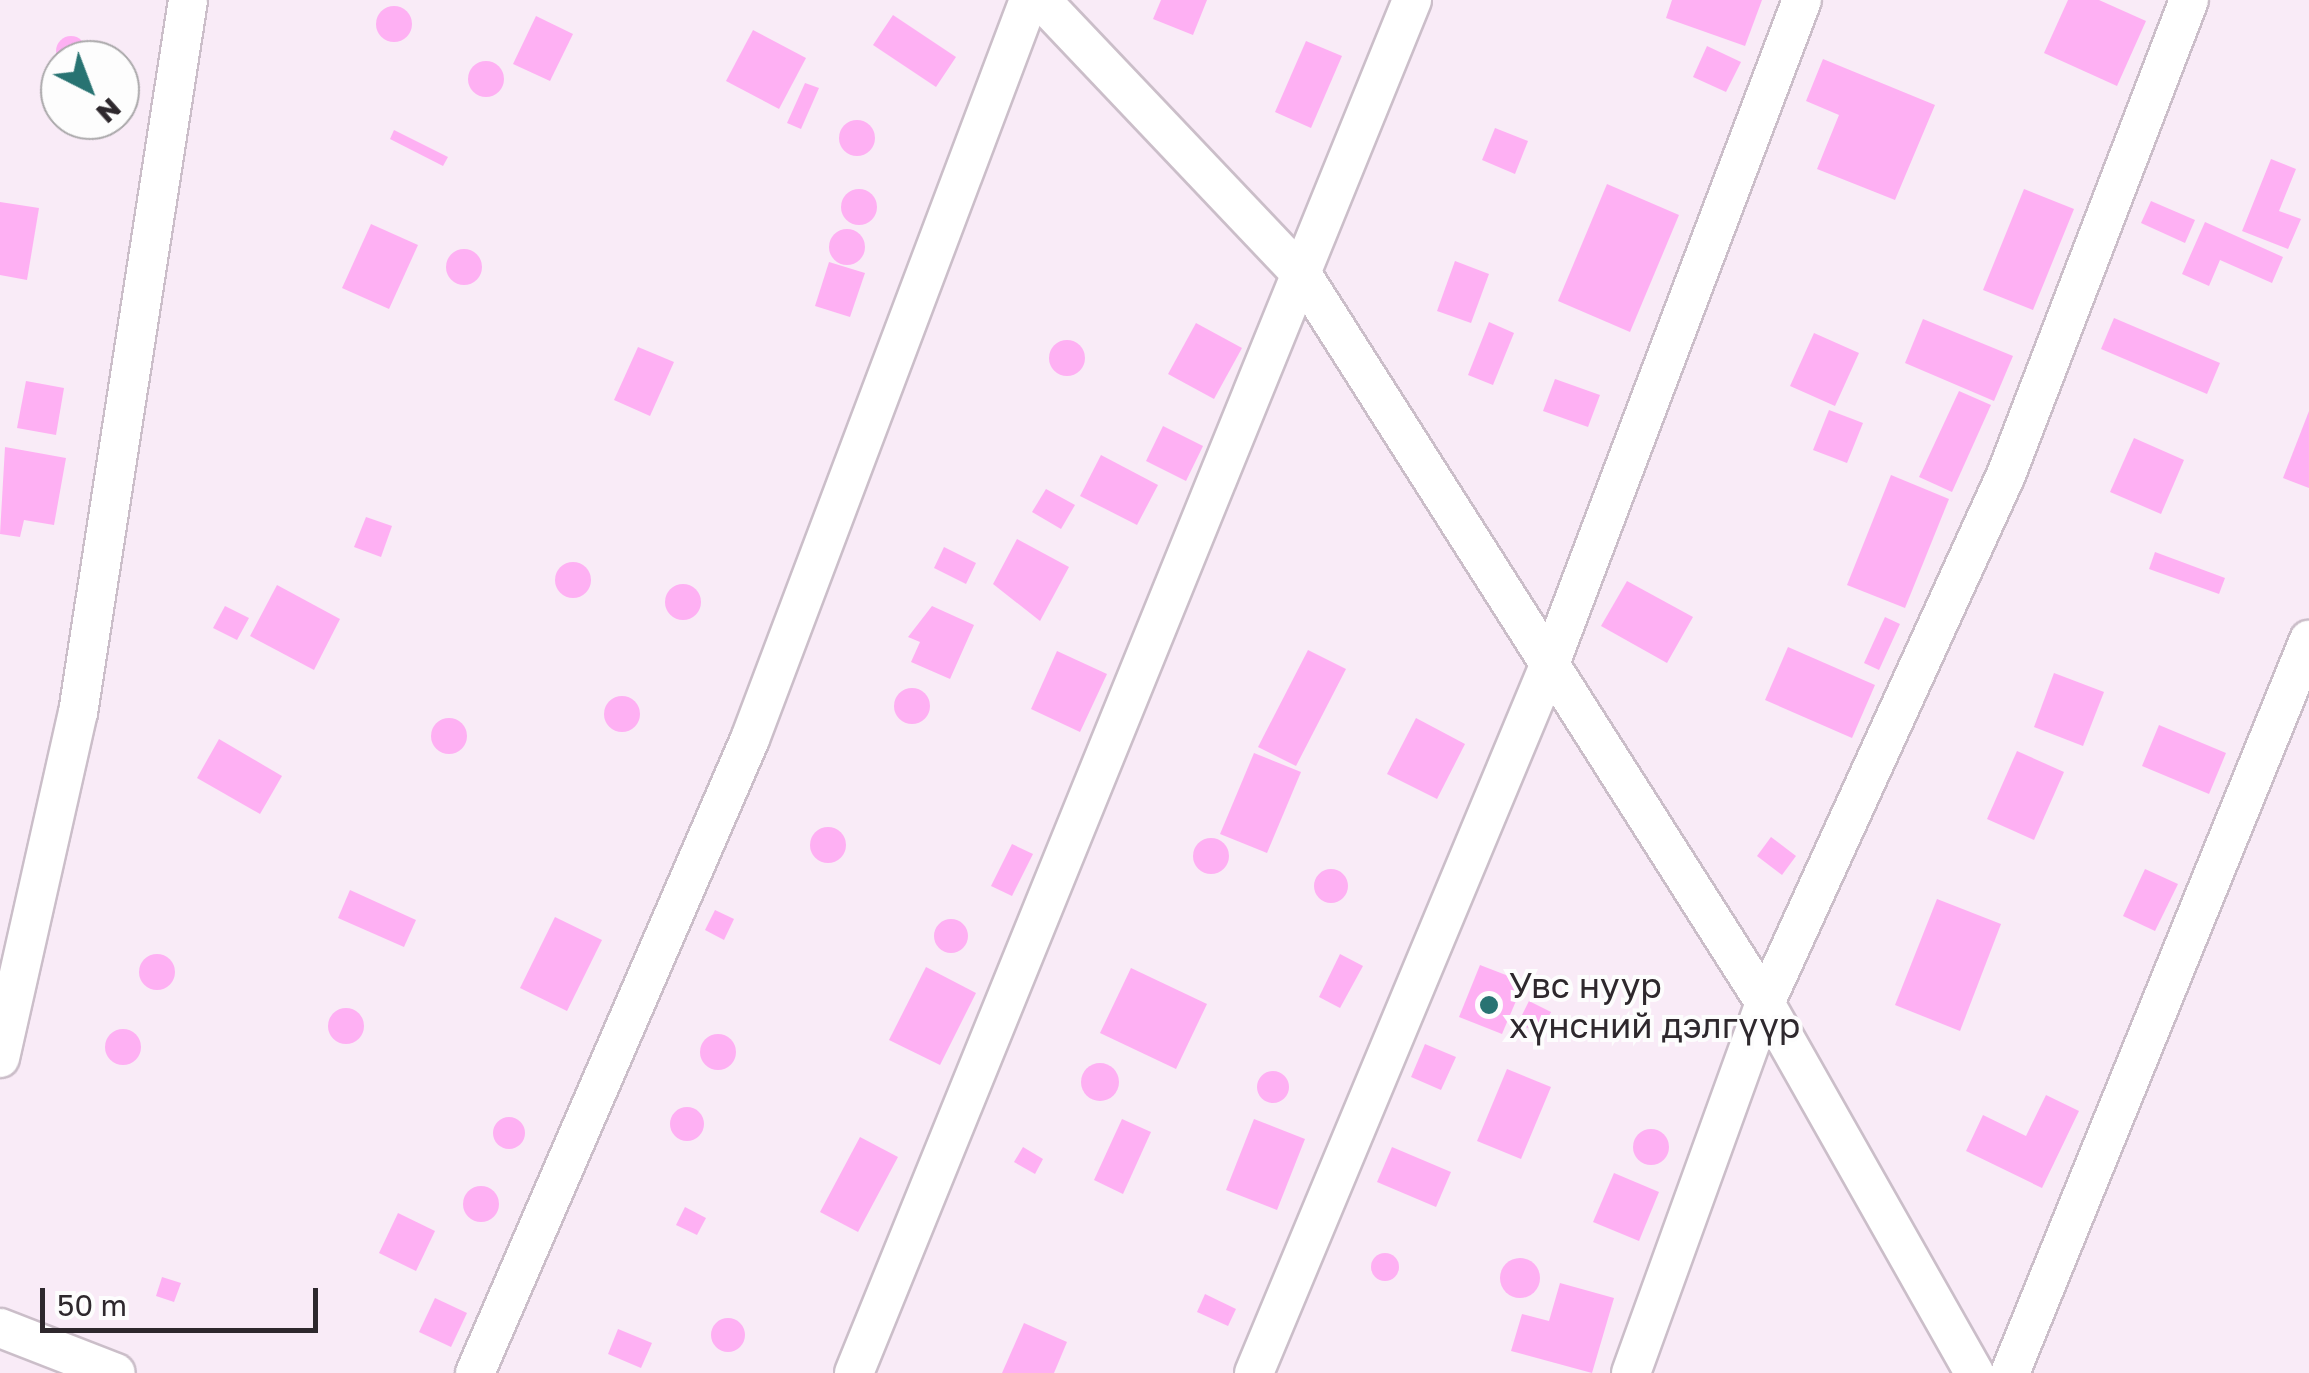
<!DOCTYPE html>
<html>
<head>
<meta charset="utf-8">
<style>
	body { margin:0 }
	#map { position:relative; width:2309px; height:1373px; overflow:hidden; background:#f9ebf7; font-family:"Golos Text",sans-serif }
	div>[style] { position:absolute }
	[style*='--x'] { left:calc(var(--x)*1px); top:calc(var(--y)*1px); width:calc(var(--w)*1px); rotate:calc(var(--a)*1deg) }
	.building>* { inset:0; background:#feb0f3 }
	.round { border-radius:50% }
	.roads { filter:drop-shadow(2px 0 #cbbec9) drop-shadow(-2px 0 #cbbec9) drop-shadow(0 2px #cbbec9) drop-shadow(0 -2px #cbbec9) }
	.minor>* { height:38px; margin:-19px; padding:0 19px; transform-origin:19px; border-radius:19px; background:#fff }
	.dots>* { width:28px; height:28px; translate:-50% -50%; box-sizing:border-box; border:5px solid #fdfdfd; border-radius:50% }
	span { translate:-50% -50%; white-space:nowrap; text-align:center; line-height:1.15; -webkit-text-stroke:8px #fdfdfd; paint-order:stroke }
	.poi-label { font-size:35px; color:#2e282d }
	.left { translate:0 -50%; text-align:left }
	.north { position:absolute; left:40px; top:40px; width:100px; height:100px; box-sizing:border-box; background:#fdfdfd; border:2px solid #aaa8aa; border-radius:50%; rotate:138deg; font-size:28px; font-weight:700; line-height:40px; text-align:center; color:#2e282d }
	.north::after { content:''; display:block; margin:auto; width:35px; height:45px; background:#287372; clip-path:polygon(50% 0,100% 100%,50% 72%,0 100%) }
	.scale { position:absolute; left:40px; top:1288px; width:278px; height:45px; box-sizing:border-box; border:5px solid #2e282d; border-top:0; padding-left:12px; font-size:30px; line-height:35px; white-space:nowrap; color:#2e282d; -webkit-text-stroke:8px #fdfdfd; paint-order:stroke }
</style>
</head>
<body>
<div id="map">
	<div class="building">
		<div style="clip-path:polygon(1161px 0,1207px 0,1193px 35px,1153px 19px)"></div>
		<div style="clip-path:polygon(1672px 0,1762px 0,1745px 46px,1666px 18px)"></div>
		<div style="clip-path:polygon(2068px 0,2099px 0,2146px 21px,2117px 86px,2044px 53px)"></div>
		<div class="round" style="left:376px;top:6px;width:36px;height:36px"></div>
		<div style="clip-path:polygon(893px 15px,956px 57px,936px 87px,873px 45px)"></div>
		<div style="clip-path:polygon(536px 16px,573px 34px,550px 81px,513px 64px)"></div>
		<div style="clip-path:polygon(753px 30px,806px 58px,779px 109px,726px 81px)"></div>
		<div class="round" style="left:56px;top:36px;width:30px;height:30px"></div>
		<div style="clip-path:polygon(1306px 41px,1342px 56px,1311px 128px,1275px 112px)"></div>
		<div style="clip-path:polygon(1707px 46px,1741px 62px,1726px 92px,1693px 77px)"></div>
		<div style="clip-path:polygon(1823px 59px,1935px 105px,1895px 200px,1817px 169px,1839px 115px,1806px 101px)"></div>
		<div class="round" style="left:468px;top:61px;width:36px;height:36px"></div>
		<div style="clip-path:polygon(805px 83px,819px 88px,801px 129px,787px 123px)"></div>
		<div class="round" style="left:839px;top:120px;width:36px;height:36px"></div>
		<div style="clip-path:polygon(1495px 128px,1528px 141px,1515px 174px,1482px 160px)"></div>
		<div style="clip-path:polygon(394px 130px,448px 157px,443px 166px,390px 139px)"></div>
		<div style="clip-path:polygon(2271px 159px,2296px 169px,2279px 211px,2301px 219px,2288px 249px,2242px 231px)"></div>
		<div style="clip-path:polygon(1607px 184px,1679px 215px,1630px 332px,1558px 301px)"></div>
		<div style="clip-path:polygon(2024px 189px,2074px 209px,2033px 310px,1983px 290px)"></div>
		<div class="round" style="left:841px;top:189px;width:36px;height:36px"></div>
		<div style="clip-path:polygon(2151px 201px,2195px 220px,2185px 243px,2141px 223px)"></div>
		<div style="clip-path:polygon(0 202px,39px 208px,27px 280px,0 275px)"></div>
		<div style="clip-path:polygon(2205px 222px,2283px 257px,2272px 283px,2220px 260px,2209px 286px,2182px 274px)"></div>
		<div style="clip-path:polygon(371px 224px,418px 245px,389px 309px,342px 288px)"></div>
		<div class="round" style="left:829px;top:229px;width:36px;height:36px"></div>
		<div class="round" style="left:446px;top:249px;width:36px;height:36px"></div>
		<div style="clip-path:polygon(1455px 261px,1489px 274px,1471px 323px,1437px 311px)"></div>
		<div style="clip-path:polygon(829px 262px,865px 273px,850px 317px,815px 306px)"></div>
		<div style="clip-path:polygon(2114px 318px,2220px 363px,2207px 394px,2101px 349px)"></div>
		<div style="clip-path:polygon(1923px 319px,2013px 356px,1994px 401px,1905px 363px)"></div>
		<div style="clip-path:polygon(1489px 322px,1514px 333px,1493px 385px,1468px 375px)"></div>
		<div style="clip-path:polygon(1196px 323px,1242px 348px,1214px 399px,1168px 374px)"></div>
		<div style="clip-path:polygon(1814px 333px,1859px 353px,1835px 406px,1790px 386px)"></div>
		<div class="round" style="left:1049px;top:340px;width:36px;height:36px"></div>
		<div style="clip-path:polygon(638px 347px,674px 362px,650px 416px,614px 400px)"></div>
		<div style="clip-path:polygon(1555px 379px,1600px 395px,1588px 427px,1543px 411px)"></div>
		<div style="clip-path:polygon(26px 381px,64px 388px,56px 435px,17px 428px)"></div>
		<div style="clip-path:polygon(1959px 391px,1991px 405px,1952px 492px,1919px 477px)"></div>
		<div style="clip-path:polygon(1829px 410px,1863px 423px,1847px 463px,1813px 450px)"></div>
		<div style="clip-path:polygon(2309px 411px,2309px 488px,2283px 478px)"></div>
		<div style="clip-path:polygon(1163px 426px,1203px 446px,1186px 481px,1146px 461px)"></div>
		<div style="clip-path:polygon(2134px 438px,2184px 460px,2161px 514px,2110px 492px)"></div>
		<div style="clip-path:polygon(5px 447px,66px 458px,54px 525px,24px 520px,20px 537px,0 534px)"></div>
		<div style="clip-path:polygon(1101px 455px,1158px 485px,1137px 525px,1080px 496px)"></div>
		<div style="clip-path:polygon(1891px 475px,1949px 499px,1905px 608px,1847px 585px)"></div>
		<div style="clip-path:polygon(1046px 489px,1075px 505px,1061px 529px,1032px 512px)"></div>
		<div style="clip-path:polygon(366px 517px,392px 526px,381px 557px,354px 547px)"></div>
		<div style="clip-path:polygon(1017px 539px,1069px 567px,1040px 621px,993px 584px)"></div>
		<div style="clip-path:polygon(944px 547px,976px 563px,966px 584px,934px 568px)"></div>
		<div style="clip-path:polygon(2155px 552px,2225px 578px,2219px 594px,2149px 569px)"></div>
		<div class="round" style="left:555px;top:562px;width:36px;height:36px"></div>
		<div style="clip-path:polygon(1627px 581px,1693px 617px,1667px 663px,1601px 626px)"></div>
		<div class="round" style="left:665px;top:584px;width:36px;height:36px"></div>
		<div style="clip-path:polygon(277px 585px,340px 619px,314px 670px,250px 636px)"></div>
		<div style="clip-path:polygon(225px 606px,249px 618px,237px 640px,213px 628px)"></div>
		<div style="clip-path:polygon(932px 606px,974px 625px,950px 679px,911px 662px,920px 642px,908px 637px)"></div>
		<div style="clip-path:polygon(1885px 617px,1900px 624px,1879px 670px,1864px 663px)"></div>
		<div style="clip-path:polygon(1788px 647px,1875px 685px,1852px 738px,1765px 700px)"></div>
		<div style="clip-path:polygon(1308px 650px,1346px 669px,1296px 766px,1258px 747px)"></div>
		<div style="clip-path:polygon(1057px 651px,1107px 674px,1080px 732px,1031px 709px)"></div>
		<div style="clip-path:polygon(2054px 673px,2104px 692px,2083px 746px,2034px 727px)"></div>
		<div class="round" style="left:894px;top:688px;width:36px;height:36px"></div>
		<div class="round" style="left:604px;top:696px;width:36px;height:36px"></div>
		<div style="clip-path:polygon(1416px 718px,1465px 744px,1437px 799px,1387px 774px)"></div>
		<div class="round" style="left:431px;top:718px;width:36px;height:36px"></div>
		<div style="clip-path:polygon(2159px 725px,2226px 753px,2209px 794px,2142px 766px)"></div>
		<div style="clip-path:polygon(219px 739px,282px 776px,260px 814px,197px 778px)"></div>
		<div style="clip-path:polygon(2017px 751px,2064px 772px,2034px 840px,1987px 819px)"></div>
		<div style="clip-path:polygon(1254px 753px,1301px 772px,1267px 853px,1220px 834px)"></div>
		<div class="round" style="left:810px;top:827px;width:36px;height:36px"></div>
		<div style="clip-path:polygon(1771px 837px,1796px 856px,1782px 875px,1757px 856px)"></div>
		<div class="round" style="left:1193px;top:838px;width:36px;height:36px"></div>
		<div style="clip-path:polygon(1012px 844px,1033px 854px,1012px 896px,991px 886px)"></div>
		<div style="clip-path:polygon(2145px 869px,2178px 884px,2155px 931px,2123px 916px)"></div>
		<div class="round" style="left:1314px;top:869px;width:34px;height:34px"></div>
		<div style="clip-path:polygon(350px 890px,416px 920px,404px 947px,338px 918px)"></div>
		<div style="clip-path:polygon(1937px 899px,2001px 924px,1960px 1031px,1895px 1005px)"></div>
		<div style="clip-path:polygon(715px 910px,734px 919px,724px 940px,705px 930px)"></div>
		<div style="clip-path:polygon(555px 917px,602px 940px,567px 1011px,520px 988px)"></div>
		<div class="round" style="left:934px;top:919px;width:34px;height:34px"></div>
		<div style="clip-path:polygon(1340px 954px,1363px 966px,1340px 1008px,1319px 997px)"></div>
		<div class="round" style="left:139px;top:954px;width:36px;height:36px"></div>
		<div style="clip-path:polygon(1480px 965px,1524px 982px,1502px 1034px,1459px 1017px)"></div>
		<div style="clip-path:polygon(926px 967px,976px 993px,940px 1065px,889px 1040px)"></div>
		<div style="clip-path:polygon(1131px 968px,1207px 1004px,1176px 1069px,1100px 1033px)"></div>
		<div style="clip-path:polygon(1529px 1001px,1551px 1012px,1540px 1034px,1518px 1023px)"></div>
		<div class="round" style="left:328px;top:1008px;width:36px;height:36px"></div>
		<div class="round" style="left:105px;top:1029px;width:36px;height:36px"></div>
		<div class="round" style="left:700px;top:1034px;width:36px;height:36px"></div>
		<div style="clip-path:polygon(1425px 1044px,1456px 1057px,1441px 1090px,1411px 1077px)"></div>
		<div class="round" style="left:1081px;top:1063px;width:38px;height:38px"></div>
		<div style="clip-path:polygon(1507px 1069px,1551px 1087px,1521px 1159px,1477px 1141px)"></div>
		<div class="round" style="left:1257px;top:1071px;width:32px;height:32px"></div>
		<div style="clip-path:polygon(2046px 1095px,2079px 1111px,2042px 1188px,1966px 1151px,1983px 1115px,2026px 1136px)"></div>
		<div class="round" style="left:670px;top:1107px;width:34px;height:34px"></div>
		<div class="round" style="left:493px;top:1117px;width:32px;height:32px"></div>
		<div style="clip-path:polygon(1122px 1119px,1151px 1132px,1123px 1194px,1094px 1180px)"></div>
		<div style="clip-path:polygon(1254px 1119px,1305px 1139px,1277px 1210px,1226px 1190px)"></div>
		<div class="round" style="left:1633px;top:1129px;width:36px;height:36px"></div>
		<div style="clip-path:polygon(860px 1137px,898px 1157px,858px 1232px,820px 1212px)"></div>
		<div style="clip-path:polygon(1023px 1147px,1043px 1159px,1035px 1174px,1014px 1162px)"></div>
		<div style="clip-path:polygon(1392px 1147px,1451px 1172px,1436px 1207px,1377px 1182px)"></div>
		<div style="clip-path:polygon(1614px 1173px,1659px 1192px,1639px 1241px,1593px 1222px)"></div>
		<div class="round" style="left:463px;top:1186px;width:36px;height:36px"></div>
		<div style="clip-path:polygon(685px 1207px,706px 1218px,697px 1235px,676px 1225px)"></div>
		<div style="clip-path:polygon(398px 1213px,435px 1231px,416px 1271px,379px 1253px)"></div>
		<div class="round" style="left:1371px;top:1253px;width:28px;height:28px"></div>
		<div class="round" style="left:1500px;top:1258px;width:40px;height:40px"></div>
		<div style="clip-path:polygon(162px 1277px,181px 1283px,174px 1302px,156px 1296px)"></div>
		<div style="clip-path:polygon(1560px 1283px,1614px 1298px,1592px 1373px,1511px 1351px,1522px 1314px,1549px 1321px)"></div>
		<div style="clip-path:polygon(1205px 1294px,1236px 1309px,1228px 1326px,1197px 1312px)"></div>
		<div style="clip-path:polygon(435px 1298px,467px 1313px,451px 1347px,419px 1332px)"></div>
		<div class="round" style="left:711px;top:1318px;width:34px;height:34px"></div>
		<div style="clip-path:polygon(1024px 1323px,1067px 1342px,1054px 1373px,1002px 1373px)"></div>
		<div style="clip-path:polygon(618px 1329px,652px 1343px,641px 1368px,608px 1354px)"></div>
	</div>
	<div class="roads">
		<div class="minor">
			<div style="--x:1041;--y:0;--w:381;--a:46.5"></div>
			<div style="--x:1303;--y:276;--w:861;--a:57.56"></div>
			<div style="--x:1765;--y:1003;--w:425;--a:60.5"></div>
			<div style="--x:0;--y:1058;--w:354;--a:-77.3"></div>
			<div style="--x:78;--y:713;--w:721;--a:-81.23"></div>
			<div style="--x:0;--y:1328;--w:124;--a:21.2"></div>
			<div style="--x:475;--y:1373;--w:691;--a:-66.55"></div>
			<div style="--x:750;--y:739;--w:790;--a:-69.32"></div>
			<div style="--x:854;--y:1373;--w:1482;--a:-67.88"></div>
			<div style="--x:1254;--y:1373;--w:771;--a:-67.36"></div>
			<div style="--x:1551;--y:661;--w:707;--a:-69.21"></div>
			<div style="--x:1631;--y:1373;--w:394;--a:-70.1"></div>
			<div style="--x:1765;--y:1003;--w:580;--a:-65.47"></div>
			<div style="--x:2006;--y:475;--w:509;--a:-68.93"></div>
			<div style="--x:2010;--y:1373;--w:792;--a:-67.81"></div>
		</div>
	</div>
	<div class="dots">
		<div style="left:1489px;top:1005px;background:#287372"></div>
	</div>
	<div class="poi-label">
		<span class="left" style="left:1509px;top:1005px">Увс нуур<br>хүнсний дэлгүүр</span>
	</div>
	<div class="north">N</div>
	<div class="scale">50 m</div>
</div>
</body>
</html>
